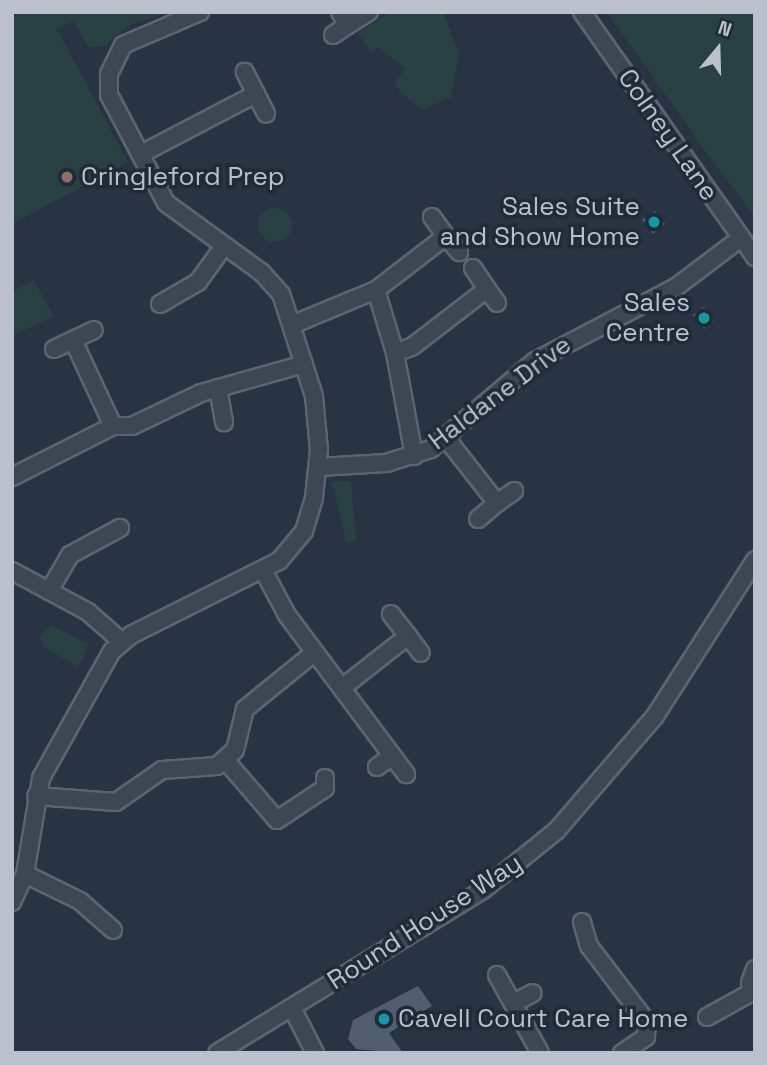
<!DOCTYPE html>
<html>
<head>
<meta charset="utf-8">
<style>
	body { margin:0 }
	#map { position:relative; width:767px; height:1065px; overflow:hidden; background:#283443; font-family:"Space Grotesk",sans-serif }
	div>[style] { position:absolute }
	[style*='--x'] { left:calc(var(--x)*1px); top:calc(var(--y)*1px); width:calc(var(--w)*1px); rotate:calc(var(--a)*1deg) }
	.green>* { inset:0; background:#2a4144 }
	.round { border-radius:50% }
	.building>* { inset:0; background:#525d6e }
	.roads { filter:drop-shadow(2px 0 #5b6470) drop-shadow(-2px 0 #5b6470) drop-shadow(0 2px #5b6470) drop-shadow(0 -2px #5b6470) }
	.minor>* { height:16px; margin:-8px; padding:0 8px; transform-origin:8px; border-radius:8px; background:#3d4653 }
	.dots>* { width:19px; height:19px; translate:-50% -50%; box-sizing:border-box; border:4px solid #212b38; border-radius:50% }
	span { translate:-50% -50%; white-space:nowrap; text-align:center; line-height:1.15; -webkit-text-stroke:7px #212b38; paint-order:stroke }
	.street-label { font-size:26px; color:#bac1cc }
	.poi-label { font-size:26px; color:#bac1cc }
	.left { translate:0 -50%; text-align:left }
	.right { translate:-100% -50%; text-align:right }
	.frame { position:absolute; inset:0; border:14px solid #bac1cc; pointer-events:none }
	.north { position:absolute; left:683px; top:14px; width:70px; height:70px; -webkit-text-stroke:5px #212b38; paint-order:stroke; rotate:19deg; font-size:19px; font-weight:700; line-height:28px; text-align:center; color:#bac1cc }
	.north::after { content:''; display:block; margin:auto; width:24px; height:32px; background:#bac1cc; clip-path:polygon(50% 0,100% 100%,50% 72%,0 100%) }
</style>
</head>
<body>
<div id="map">
	<div class="green">
		<div style="clip-path:polygon(20px 12px,170px 12px,129px 25px,105px 46px,88px 47px,74px 21px,57px 29px,128px 162px,12px 224px,12px 18px)"></div>
		<div style="clip-path:polygon(391px 12px,443px 12px,459px 54px,451px 97px,422px 110px,394px 85px,405px 68px,378px 47px,372px 54px,358px 33px)"></div>
		<div style="clip-path:polygon(607px 12px,755px 12px,755px 216px,716px 166px)"></div>
		<div class="round" style="left:258px;top:208px;width:34px;height:34px"></div>
		<div style="clip-path:polygon(34px 280px,53px 316px,12px 336px,12px 292px)"></div>
		<div style="clip-path:polygon(351px 481px,356px 541px,347px 543px,332px 482px)"></div>
		<div style="clip-path:polygon(51px 625px,88px 644px,81px 663px,76px 666px,42px 645px,40px 637px)"></div>
	</div>
	<div class="building">
		<div style="clip-path:polygon(655px 211px,665px 224px,653px 234px,642px 220px)"></div>
		<div style="clip-path:polygon(704px 307px,714px 321px,704px 329px,693px 315px)"></div>
		<div style="clip-path:polygon(418px 986px,432px 1006px,389px 1033px,403px 1053px,356px 1049px,348px 1039px,353px 1020px)"></div>
	</div>
	<div class="roads">
		<div class="minor">
			<div style="--x:582;--y:12;--w:300;--a:54.8"></div>
			<div style="--x:348;--y:25;--w:25;--a:-32"></div>
			<div style="--x:333;--y:35;--w:18;--a:-34"></div>
			<div style="--x:348;--y:25;--w:15;--a:-122"></div>
			<div style="--x:256;--y:94;--w:22;--a:63"></div>
			<div style="--x:141;--y:154;--w:130;--a:-27.6"></div>
			<div style="--x:256;--y:94;--w:25;--a:-117"></div>
			<div style="--x:432;--y:217;--w:24;--a:54"></div>
			<div style="--x:473;--y:268;--w:25;--a:56"></div>
			<div style="--x:376;--y:290;--w:88;--a:-37.6"></div>
			<div style="--x:446;--y:236;--w:21;--a:51"></div>
			<div style="--x:160;--y:304;--w:44;--a:-30.1"></div>
			<div style="--x:198;--y:282;--w:44;--a:-54.2"></div>
			<div style="--x:294;--y:324;--w:89;--a:-22.5"></div>
			<div style="--x:376;--y:290;--w:66;--a:73.2"></div>
			<div style="--x:395;--y:353;--w:105;--a:79.5"></div>
			<div style="--x:73;--y:340;--w:95;--a:65.1"></div>
			<div style="--x:54;--y:349;--w:44;--a:-25.4"></div>
			<div style="--x:395;--y:353;--w:19;--a:-21"></div>
			<div style="--x:413;--y:346;--w:93;--a:-37.6"></div>
			<div style="--x:487;--y:289;--w:17;--a:54"></div>
			<div style="--x:218;--y:388;--w:35;--a:80"></div>
			<div style="--x:446;--y:438;--w:83;--a:51.9"></div>
			<div style="--x:497;--y:503;--w:21;--a:-35"></div>
			<div style="--x:319;--y:467;--w:67;--a:-3.4"></div>
			<div style="--x:386;--y:463;--w:47;--a:-17.3"></div>
			<div style="--x:431;--y:449;--w:136;--a:-40.2"></div>
			<div style="--x:535;--y:361;--w:159;--a:-27.7"></div>
			<div style="--x:676;--y:287;--w:81;--a:-37"></div>
			<div style="--x:12;--y:477;--w:113;--a:-26.8"></div>
			<div style="--x:113;--y:426;--w:19;--a:0"></div>
			<div style="--x:132;--y:426;--w:76;--a:-25.6"></div>
			<div style="--x:201;--y:393;--w:107;--a:-15.7"></div>
			<div style="--x:478;--y:519;--w:25;--a:-40"></div>
			<div style="--x:263;--y:570;--w:51;--a:61.9"></div>
			<div style="--x:287;--y:615;--w:199;--a:53.2"></div>
			<div style="--x:12;--y:571;--w:86;--a:28.3"></div>
			<div style="--x:88;--y:612;--w:44;--a:41.3"></div>
			<div style="--x:49;--y:591;--w:42;--a:-59.7"></div>
			<div style="--x:70;--y:555;--w:57;--a:-28.4"></div>
			<div style="--x:408;--y:636;--w:21;--a:53"></div>
			<div style="--x:343;--y:687;--w:83;--a:-38.1"></div>
			<div style="--x:408;--y:636;--w:28;--a:-128"></div>
			<div style="--x:226;--y:761;--w:78;--a:49.2"></div>
			<div style="--x:277;--y:820;--w:58;--a:-33.7"></div>
			<div style="--x:325;--y:788;--w:10;--a:-90"></div>
			<div style="--x:377;--y:767;--w:19;--a:-36"></div>
			<div style="--x:36;--y:796;--w:80;--a:4.3"></div>
			<div style="--x:116;--y:802;--w:56;--a:-34.8"></div>
			<div style="--x:162;--y:770;--w:55;--a:-4.2"></div>
			<div style="--x:217;--y:766;--w:24;--a:-42"></div>
			<div style="--x:235;--y:750;--w:42;--a:-76.3"></div>
			<div style="--x:245;--y:709;--w:89;--a:-39.1"></div>
			<div style="--x:25;--y:874;--w:61;--a:26.1"></div>
			<div style="--x:80;--y:901;--w:44;--a:41.3"></div>
			<div style="--x:12;--y:902;--w:31;--a:-65"></div>
			<div style="--x:25;--y:874;--w:97;--a:-80.5"></div>
			<div style="--x:41;--y:778;--w:145;--a:-60.8"></div>
			<div style="--x:112;--y:651;--w:25;--a:-40"></div>
			<div style="--x:131;--y:635;--w:165;--a:-26.6"></div>
			<div style="--x:279;--y:561;--w:39;--a:-50"></div>
			<div style="--x:304;--y:531;--w:34;--a:-73"></div>
			<div style="--x:314;--y:498;--w:48;--a:-84.1"></div>
			<div style="--x:319;--y:450;--w:54;--a:-95.3"></div>
			<div style="--x:314;--y:396;--w:107;--a:-107.9"></div>
			<div style="--x:281;--y:294;--w:30;--a:-132"></div>
			<div style="--x:261;--y:272;--w:117;--a:-144"></div>
			<div style="--x:166;--y:203;--w:122;--a:-117.8"></div>
			<div style="--x:109;--y:95;--w:21;--a:-90"></div>
			<div style="--x:109;--y:74;--w:32;--a:-64"></div>
			<div style="--x:123;--y:45;--w:84;--a:-23.2"></div>
			<div style="--x:582;--y:922;--w:25;--a:74"></div>
			<div style="--x:589;--y:946;--w:96;--a:52.7"></div>
			<div style="--x:647;--y:1022;--w:15;--a:94"></div>
			<div style="--x:646;--y:1037;--w:29;--a:146"></div>
			<div style="--x:755;--y:969;--w:15;--a:110"></div>
			<div style="--x:750;--y:983;--w:12;--a:66"></div>
			<div style="--x:497;--y:975;--w:89;--a:61.1"></div>
			<div style="--x:514;--y:1003;--w:21;--a:-28"></div>
			<div style="--x:292;--y:1008;--w:51;--a:62.9"></div>
			<div style="--x:707;--y:1017;--w:51;--a:-29.1"></div>
			<div style="--x:217;--y:1053;--w:312;--a:-31.5"></div>
			<div style="--x:483;--y:890;--w:95;--a:-39"></div>
			<div style="--x:557;--y:830;--w:150;--a:-49.3"></div>
			<div style="--x:655;--y:716;--w:185;--a:-57.3"></div>
		</div>
	</div>
	<div class="dots">
		<div style="left:67px;top:177px;background:#8d6e63"></div>
		<div style="left:654px;top:222px;background:#0f9aa8"></div>
		<div style="left:704px;top:318px;background:#0f9aa8"></div>
		<div style="left:384px;top:1019px;background:#0f9aa8"></div>
	</div>
	<div class="street-label">
		<span style="left:668px;top:135px;rotate:55deg">Colney Lane</span>
		<span style="left:500px;top:393px;rotate:-37deg">Haldane Drive</span>
		<span style="left:425px;top:922px;rotate:-33deg">Round House Way</span>
	</div>
	<div class="poi-label">
		<span class="left" style="left:81px;top:177px">Cringleford Prep</span>
		<span class="right" style="left:640px;top:222px">Sales Suite<br>and Show Home</span>
		<span class="right" style="left:690px;top:318px">Sales<br>Centre</span>
		<span class="left" style="left:398px;top:1019px">Cavell Court Care Home</span>
	</div>
	<div class="frame"></div>
	<div class="north">N</div>
</div>
</body>
</html>
